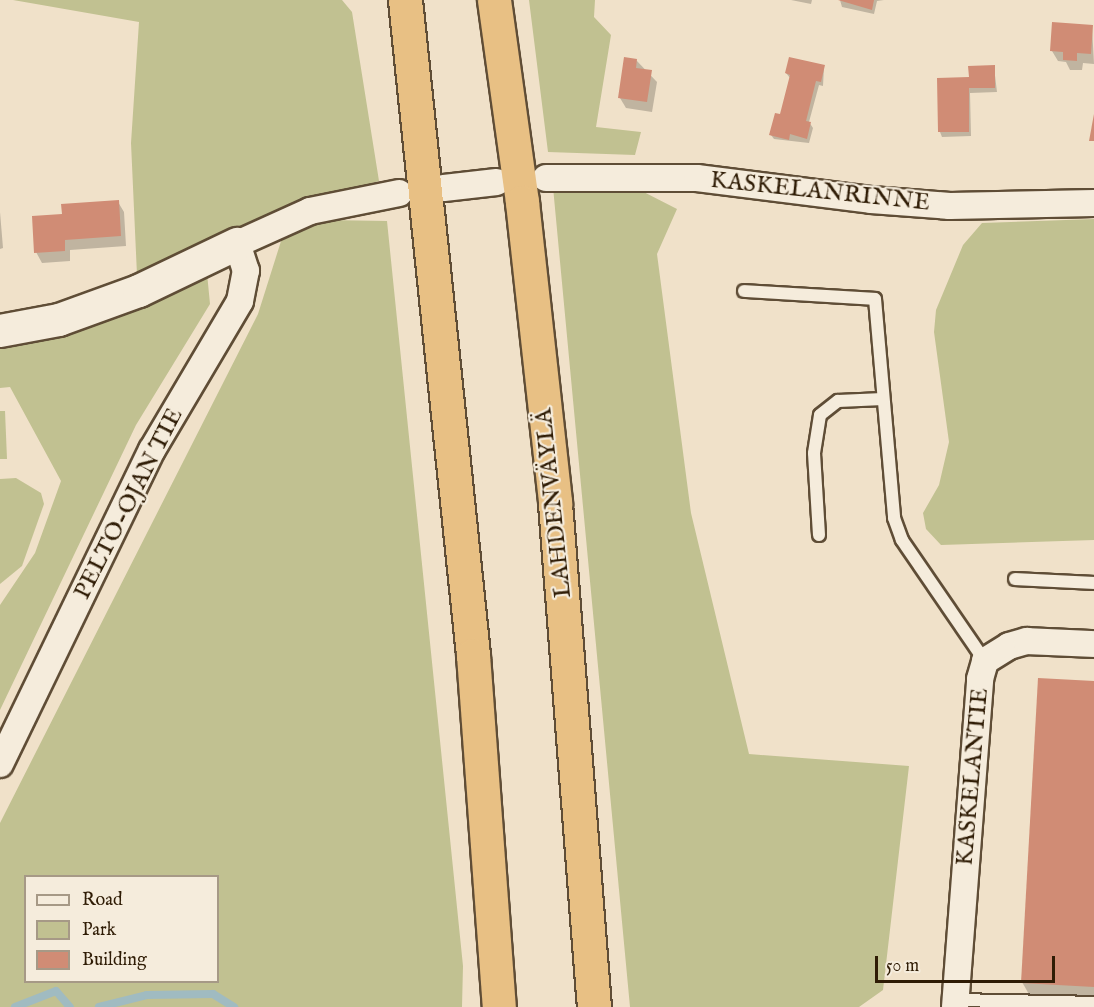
<!DOCTYPE html>
<html>
<head>
<meta charset="utf-8">
<style>
	body { margin:0 }
	#map { position:relative; width:1094px; height:1007px; overflow:hidden; background:#f0e1c9; font-family:"IM FELL English",serif }
	div>[style] { position:absolute }
	[style*='--x'] { left:calc(var(--x)*1px); top:calc(var(--y)*1px); width:calc(var(--w)*1px); rotate:calc(var(--a)*1deg) }
	.green>* { inset:0; background:#c1c191 }
	.shadow>* { inset:0; background:#0003 }
	.stream>* { height:8px; margin:-4px; padding:0 4px; transform-origin:4px; border-radius:4px; background:#a0bbc1 }
	.building>* { inset:0; background:#d08c75 }
	.roads { filter:drop-shadow(2px 0 #5f4d36) drop-shadow(-2px 0 #5f4d36) drop-shadow(0 2px #5f4d36) drop-shadow(0 -2px #5f4d36) }
	.service>* { height:12px; margin:-6px; padding:0 6px; transform-origin:6px; border-radius:6px; background:#f5ecdc }
	.minor>* { height:26px; margin:-13px; padding:0 13px; transform-origin:13px; border-radius:13px; background:#f5ecdc }
	.tertiary>* { height:32px; margin:-16px; padding:0 16px; transform-origin:16px; border-radius:16px; background:#f5ecdc }
	.motorway>* { height:33px; margin:-16.5px; padding:0 16.5px; transform-origin:16.5px; border-radius:16.5px; background:#e8c084 }
	span { translate:-50% -50%; white-space:nowrap; text-align:center; line-height:1.15; -webkit-text-stroke:4.5px #f5ecdc; paint-order:stroke }
	.street-label { font-size:24px; color:#2f1c05 }
	.legend { position:absolute; left:24px; top:875px; width:195px; height:108px; box-sizing:border-box; background:#f5ecdc; border:2px solid #a69986; margin:0; padding:8px 10px; list-style:none; font-size:18px; color:#2f1c05 }
	.legend li { display:flex; align-items:center; gap:12px; height:30px }
	.legend b { width:30px; border:2px solid #a69986 }
	.scale { position:absolute; left:875px; top:956px; width:180px; height:27px; box-sizing:border-box; border:3px solid #2f1c05; border-top:0; padding-left:8px; font-size:18px; line-height:21px; white-space:nowrap; color:#2f1c05; -webkit-text-stroke:4px #f5ecdc; paint-order:stroke }
</style>
</head>
<body>
<div id="map">
	<div class="green">
		<div style="clip-path:polygon(13px 0,342px 0,352px 12px,379px 181px,278px 212px,137px 275px,131px 143px,139px 22px)"></div>
		<div style="clip-path:polygon(529px 0,595px 0,594px 17px,611px 35px,596px 127px,641px 132px,635px 155px,548px 152px)"></div>
		<div style="clip-path:polygon(632px 186px,677px 209px,657px 254px,691px 513px,749px 754px,909px 766px,883px 990px,859px 1007px,630px 1007px,553px 187px)"></div>
		<div style="clip-path:polygon(1094px 219px,1094px 540px,941px 545px,926px 529px,923px 513px,939px 485px,949px 442px,934px 332px,936px 310px,963px 245px,982px 223px)"></div>
		<div style="clip-path:polygon(evenodd,327px 220px,387px 221px,463px 966px,462px 1007px,0 1007px,0 823px,258px 314px,282px 238px,327px 220px,26px 876px,218px 876px,218px 982px,26px 982px,26px 876px)"></div>
		<div style="clip-path:polygon(207px 273px,210px 304px,136px 425px,0 710px,0 605px,35px 553px,61px 481px,10px 387px,0 388px,0 344px)"></div>
		<div style="clip-path:polygon(0 411px,5px 411px,7px 459px,0 459px)"></div>
		<div style="clip-path:polygon(16px 478px,41px 493px,44px 504px,22px 566px,0 584px,0 479px)"></div>
	</div>
	<div class="shadow">
		<div style="clip-path:polygon(791px 0,812px 0,811px 4px)"></div>
		<div style="clip-path:polygon(840px 0,884px 0,877px 1px,874px 14px,842px 7px)"></div>
		<div style="clip-path:polygon(1092px 27px,1094px 64px,1083px 63px,1082px 70px,1070px 70px,1066px 62px,1058px 61px,1052px 51px)"></div>
		<div style="clip-path:polygon(636px 60px,657px 82px,652px 112px,626px 108px,620px 98px)"></div>
		<div style="clip-path:polygon(824px 67px,823px 86px,819px 85px,809px 122px,813px 128px,809px 143px,774px 139px,771px 135px,781px 116px,790px 78px,786px 73px)"></div>
		<div style="clip-path:polygon(994px 67px,997px 92px,970px 93px,971px 136px,942px 137px,940px 132px,970px 79px)"></div>
		<div style="clip-path:polygon(118px 202px,124px 212px,126px 246px,70px 250px,70px 261px,42px 263px,36px 252px,64px 216px)"></div>
		<div style="clip-path:polygon(0 212px,3px 248px,0 249px)"></div>
		<div style="clip-path:polygon(1094px 682px,1094px 1006px,1034px 1003px,1022px 982px)"></div>
	</div>
	<div class="stream">
		<div style="--x:15;--y:1007;--w:44;--a:-21.3"></div>
		<div style="--x:56;--y:991;--w:21;--a:49"></div>
		<div style="--x:99;--y:1007;--w:49;--a:-14"></div>
		<div style="--x:147;--y:995;--w:66;--a:-0.9"></div>
		<div style="--x:213;--y:994;--w:25;--a:32"></div>
	</div>
	<div class="building">
		<div style="clip-path:polygon(838px 0,874px 0,872px 10px)"></div>
		<div style="clip-path:polygon(1052px 22px,1093px 25px,1091px 54px,1077px 53px,1077px 61px,1063px 60px,1063px 52px,1050px 51px)"></div>
		<div style="clip-path:polygon(624px 57px,637px 59px,636px 68px,652px 70px,647px 102px,618px 98px)"></div>
		<div style="clip-path:polygon(789px 57px,825px 65px,821px 82px,816px 81px,806px 121px,811px 122px,807px 139px,790px 134px,789px 140px,769px 135px,775px 113px,780px 114px,790px 75px,785px 73px)"></div>
		<div style="clip-path:polygon(995px 65px,995px 88px,969px 88px,969px 132px,938px 132px,937px 78px,969px 77px,968px 66px)"></div>
		<div style="clip-path:polygon(1094px 114px,1094px 141px,1089px 141px)"></div>
		<div style="clip-path:polygon(119px 200px,121px 236px,65px 240px,65px 251px,34px 253px,32px 216px,62px 214px,61px 204px)"></div>
		<div style="clip-path:polygon(1038px 678px,1094px 681px,1094px 987px,1021px 983px)"></div>
	</div>
	<div class="roads">
		<div class="service">
			<div style="--x:744;--y:291;--w:131;--a:3.5"></div>
			<div style="--x:875;--y:299;--w:220;--a:85"></div>
			<div style="--x:894;--y:518;--w:23;--a:70"></div>
			<div style="--x:902;--y:540;--w:147;--a:55.6"></div>
			<div style="--x:819;--y:535;--w:82;--a:-93.5"></div>
			<div style="--x:814;--y:453;--w:38;--a:-81"></div>
			<div style="--x:820;--y:415;--w:23;--a:-38"></div>
			<div style="--x:838;--y:401;--w:45;--a:-2.5"></div>
			<div style="--x:1015;--y:579;--w:79;--a:2.9"></div>
			<div style="--x:956;--y:1000;--w:138;--a:1.2"></div>
		</div>
		<div class="minor">
			<div style="--x:546;--y:178;--w:151;--a:0"></div>
			<div style="--x:697;--y:178;--w:175;--a:7.2"></div>
			<div style="--x:871;--y:200;--w:79;--a:4.3"></div>
			<div style="--x:950;--y:206;--w:144;--a:-1.2"></div>
			<div style="--x:444;--y:188;--w:53;--a:-6.5"></div>
			<div style="--x:0;--y:764;--w:349;--a:-64.2"></div>
			<div style="--x:152;--y:450;--w:173;--a:-59.4"></div>
			<div style="--x:240;--y:301;--w:31;--a:-79"></div>
			<div style="--x:246;--y:271;--w:28;--a:-108"></div>
			<div style="--x:237;--y:244;--w:80;--a:-24.3"></div>
			<div style="--x:310;--y:211;--w:91;--a:-11.4"></div>
			<div style="--x:955;--y:1007;--w:329;--a:-85.6"></div>
			<div style="--x:980;--y:679;--w:19;--a:-74"></div>
			<div style="--x:985;--y:661;--w:28;--a:-32"></div>
			<div style="--x:1009;--y:646;--w:19;--a:-16"></div>
			<div style="--x:1027;--y:641;--w:67;--a:2.6"></div>
		</div>
		<div class="tertiary">
			<div style="--x:0;--y:331;--w:60;--a:-10.6"></div>
			<div style="--x:59;--y:320;--w:85;--a:-19.9"></div>
			<div style="--x:139;--y:291;--w:109;--a:-25.6"></div>
		</div>
		<div class="motorway">
			<div style="--x:405;--y:0;--w:659;--a:84.07"></div>
			<div style="--x:473;--y:655;--w:353;--a:85.8"></div>
			<div style="--x:494;--y:0;--w:204;--a:82.1"></div>
			<div style="--x:522;--y:202;--w:303;--a:83.7"></div>
			<div style="--x:555;--y:503;--w:506;--a:85.58"></div>
		</div>
	</div>
	<div class="street-label">
		<span style="left:820px;top:192px;rotate:6deg">KASKELANRINNE</span>
		<span style="left:554px;top:503px;rotate:-96deg">LAHDENVÄYLÄ</span>
		<span style="left:129px;top:504px;rotate:-63deg">PELTO-OJAN TIE</span>
		<span style="left:973px;top:777px;rotate:-85deg">KASKELANTIE</span>
	</div>
	<ul class="legend">
	<li><b style="height:8px;background:#f5ecdc"></b>Road</li>
	<li><b style="height:16px;background:#c1c191"></b>Park</li>
	<li><b style="height:16px;background:#d08c75"></b>Building</li>
	</ul>
	<div class="scale">50 m</div>
</div>
</body>
</html>
